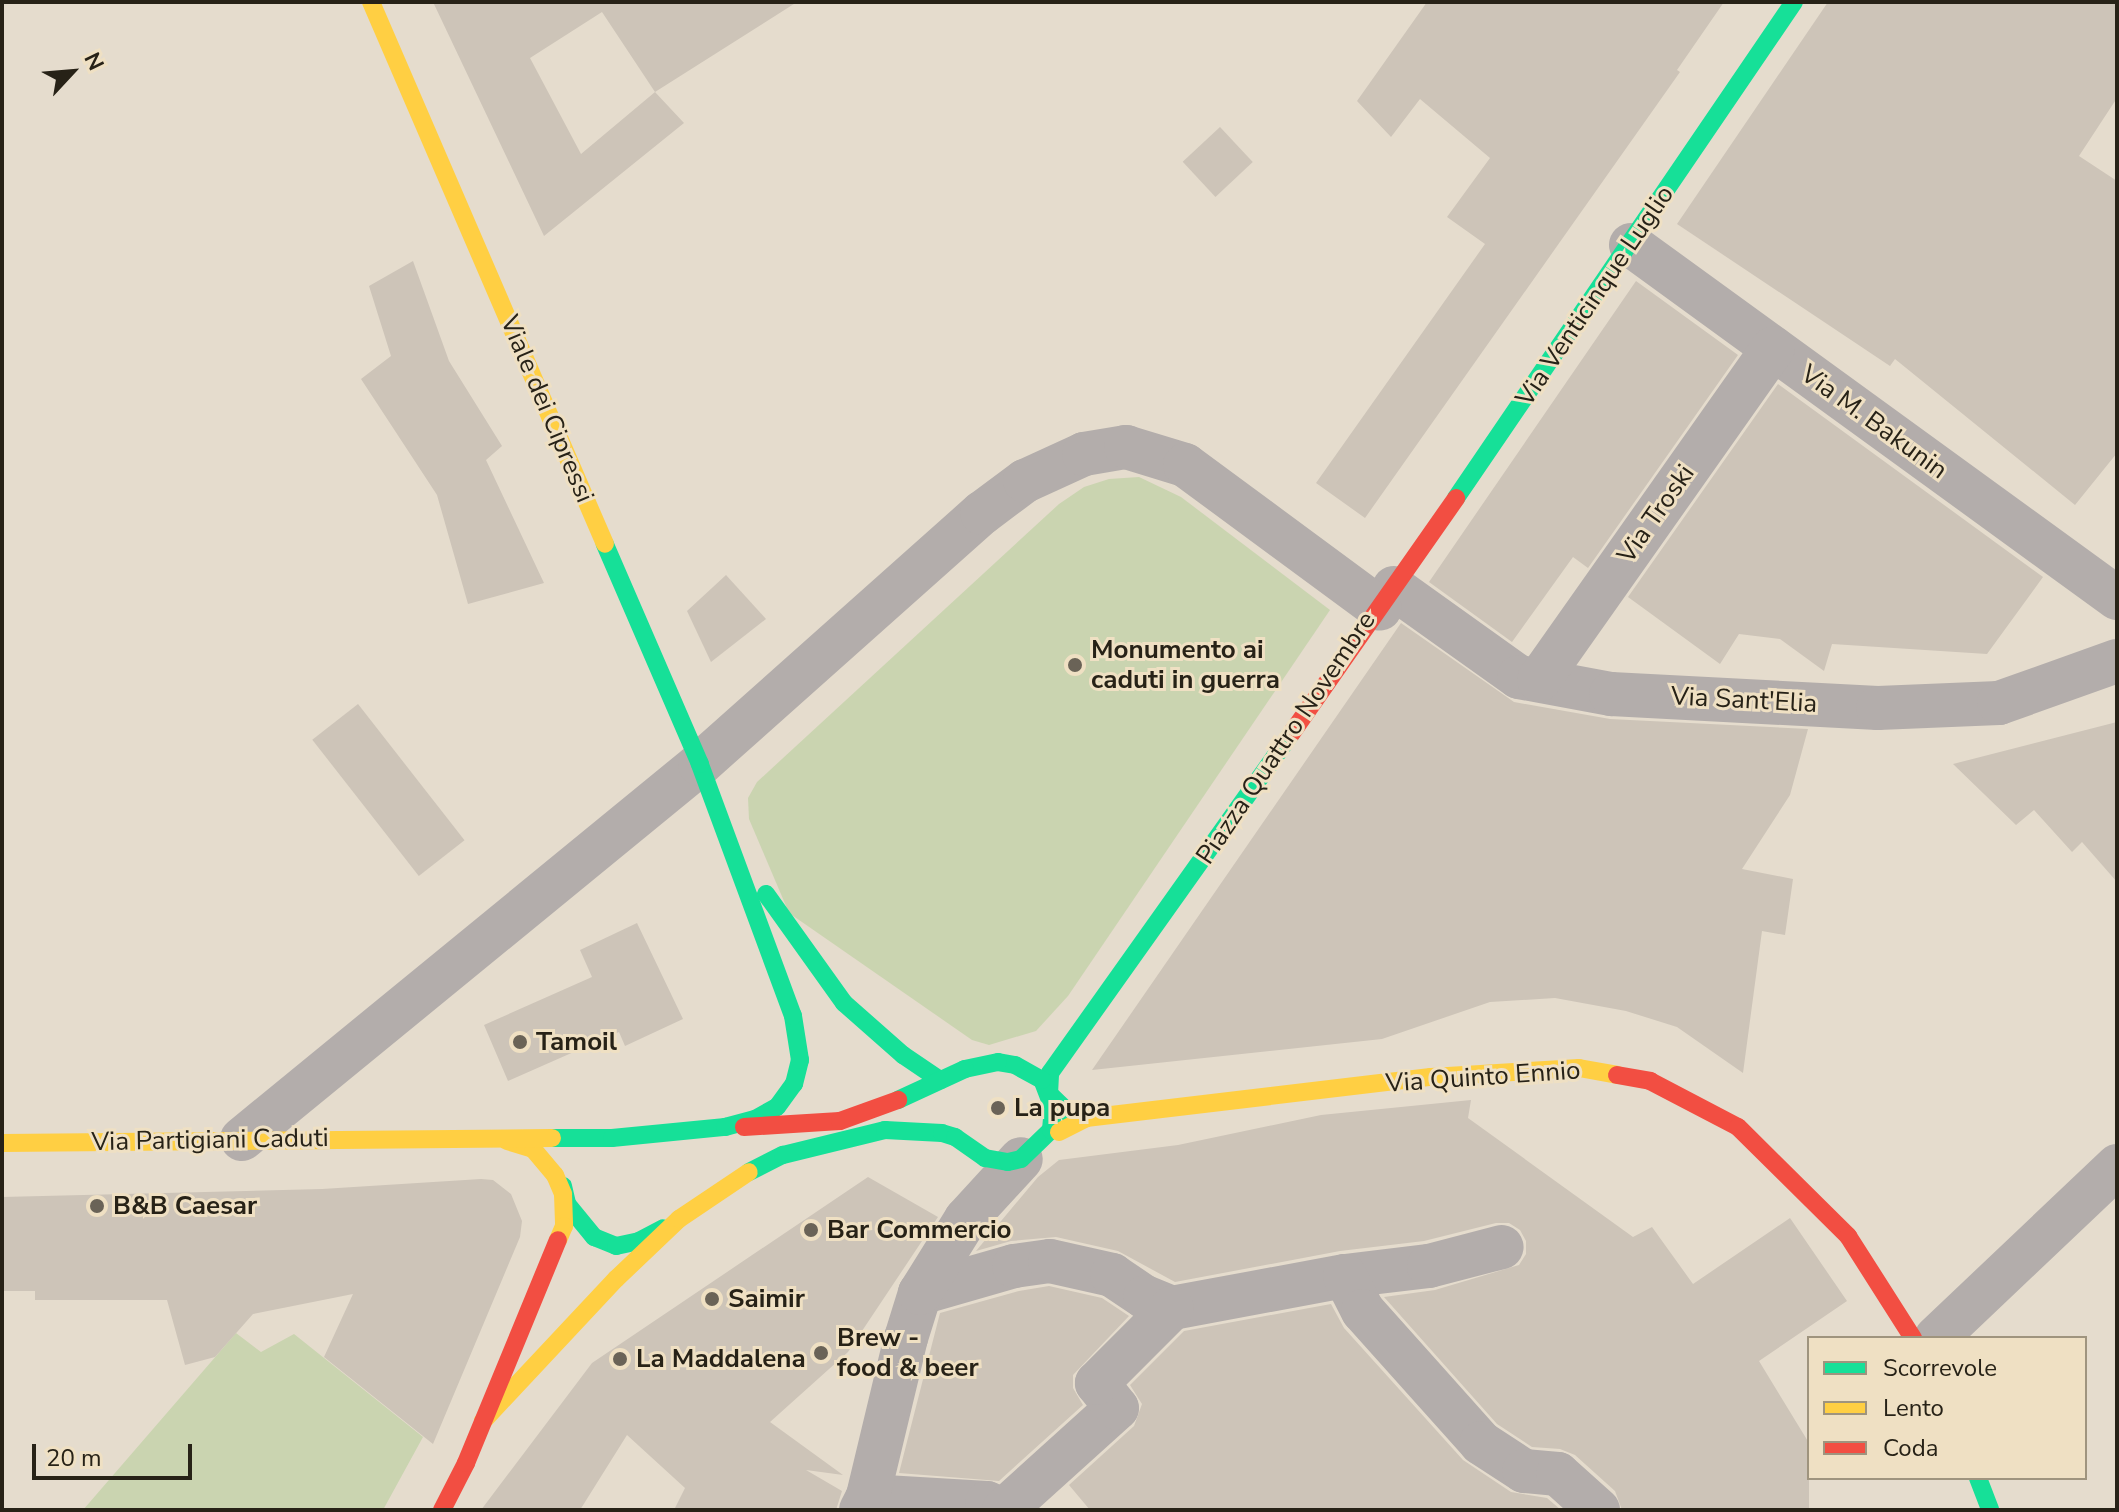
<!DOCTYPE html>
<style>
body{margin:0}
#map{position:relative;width:2119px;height:1512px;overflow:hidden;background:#e5dccd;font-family:"Nunito Sans",sans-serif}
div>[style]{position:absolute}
.green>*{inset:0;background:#cad4b0}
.building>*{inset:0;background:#cdc4b8;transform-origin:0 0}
.street>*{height:44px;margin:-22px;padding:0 22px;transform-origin:22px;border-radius:22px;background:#b3adab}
.fast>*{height:18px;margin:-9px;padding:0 9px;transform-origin:9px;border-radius:9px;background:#16e098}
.slow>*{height:18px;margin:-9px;padding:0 9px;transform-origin:9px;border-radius:9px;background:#ffcf43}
.jam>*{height:18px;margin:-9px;padding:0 9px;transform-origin:9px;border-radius:9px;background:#f24e42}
.dots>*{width:22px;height:22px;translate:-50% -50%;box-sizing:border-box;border:4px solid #efe0c3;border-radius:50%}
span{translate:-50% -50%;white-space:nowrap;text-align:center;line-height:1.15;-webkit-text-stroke:6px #efe0c3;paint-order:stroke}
.street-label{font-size:26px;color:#272217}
.poi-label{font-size:26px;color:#272217;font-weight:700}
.left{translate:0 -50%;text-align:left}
.frame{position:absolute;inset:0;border:4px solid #272217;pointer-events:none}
.legend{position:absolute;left:1807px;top:1336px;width:280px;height:144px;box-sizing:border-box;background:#efe0c3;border:2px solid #9f947e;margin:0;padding:10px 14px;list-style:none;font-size:24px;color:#272217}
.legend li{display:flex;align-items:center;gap:16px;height:40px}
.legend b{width:40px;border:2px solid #9f947e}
.north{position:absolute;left:32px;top:32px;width:80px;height:80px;-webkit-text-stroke:6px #efe0c3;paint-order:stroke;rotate:64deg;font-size:22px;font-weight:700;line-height:32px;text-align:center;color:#272217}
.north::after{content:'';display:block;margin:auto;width:28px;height:36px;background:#272217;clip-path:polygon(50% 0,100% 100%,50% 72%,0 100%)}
.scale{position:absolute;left:32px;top:1444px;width:160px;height:36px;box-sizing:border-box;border:4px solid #272217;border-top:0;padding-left:10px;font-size:24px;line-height:28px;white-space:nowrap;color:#272217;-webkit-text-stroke:6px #efe0c3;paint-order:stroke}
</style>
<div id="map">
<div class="green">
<div style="clip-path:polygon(1139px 477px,1181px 497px,1330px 610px,1068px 996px,1036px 1031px,989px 1045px,972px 1040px,789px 913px,749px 819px,748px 798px,757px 782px,1059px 504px,1084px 487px,1109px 479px)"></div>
<div style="clip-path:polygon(236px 1333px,261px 1352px,294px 1334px,423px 1437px,383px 1510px,83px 1510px)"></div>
</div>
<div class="building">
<div style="clip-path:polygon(evenodd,433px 2px,797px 2px,655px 92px,684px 123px,544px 236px,433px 2px,602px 12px,655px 92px,581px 154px,530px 58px,602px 12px)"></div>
<div style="clip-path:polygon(1427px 2px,1724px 2px,1677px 70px,1680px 72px,1365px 518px,1316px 483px,1485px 244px,1447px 217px,1490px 158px,1420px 99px,1391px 137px,1357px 101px)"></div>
<div style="clip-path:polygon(1828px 2px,2117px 2px,2117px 98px,2079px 156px,2117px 181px,2117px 453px,2075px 505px,1895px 359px,1890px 366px,1677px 224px)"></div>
<div style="left:1220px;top:127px;width:48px;height:51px;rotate:47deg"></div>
<div style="clip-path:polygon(413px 261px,449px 361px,502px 446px,486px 460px,544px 583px,468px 604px,437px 495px,361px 379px,391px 356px,369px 286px)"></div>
<div style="clip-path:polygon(1636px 281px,1738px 355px,1588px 568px,1573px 557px,1512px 642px,1429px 582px)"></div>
<div style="clip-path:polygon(1778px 384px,2043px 577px,1987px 654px,1832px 644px,1824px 671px,1780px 639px,1739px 634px,1720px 664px,1628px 597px)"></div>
<div style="clip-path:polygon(726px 575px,766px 619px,711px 662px,687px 611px)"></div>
<div style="clip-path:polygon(1401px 623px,1514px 702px,1610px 719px,1808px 729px,1790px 795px,1742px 869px,1793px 879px,1785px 935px,1762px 931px,1743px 1073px,1677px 1027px,1626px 1011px,1555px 998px,1490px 1002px,1382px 1039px,1092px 1070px)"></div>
<div style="left:358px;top:704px;width:173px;height:58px;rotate:52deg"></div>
<div style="clip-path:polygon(2117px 722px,2117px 882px,2082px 842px,2072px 852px,2034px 810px,2016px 825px,1953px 764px)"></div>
<div style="clip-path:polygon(637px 923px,683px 1019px,625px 1046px,619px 1032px,508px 1081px,484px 1025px,592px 977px,580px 950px)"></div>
<div style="clip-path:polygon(1471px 1100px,1468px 1118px,1633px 1237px,1652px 1227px,1693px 1284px,1790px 1218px,1847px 1301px,1759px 1361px,1809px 1443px,1809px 1510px,1622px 1510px,1615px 1491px,1575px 1455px,1560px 1449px,1532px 1447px,1497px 1424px,1384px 1297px,1435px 1290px,1519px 1265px,1526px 1254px,1526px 1241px,1520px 1230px,1509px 1223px,1496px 1223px,1424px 1241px,1340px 1251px,1175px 1282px,1118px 1251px,1056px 1237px,1011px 1241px,976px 1251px,1038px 1177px,1059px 1160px,1178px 1145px,1321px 1115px)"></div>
<div style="clip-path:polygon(868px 1177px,938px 1217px,848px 1352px,770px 1422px,843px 1475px,806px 1470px,842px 1491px,836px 1510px,674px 1510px,685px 1488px,627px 1435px,580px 1510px,481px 1510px,592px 1363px)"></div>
<div style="clip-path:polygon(481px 1179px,493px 1180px,511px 1194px,522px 1221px,520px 1237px,433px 1444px,324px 1357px,353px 1294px,253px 1314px,215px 1357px,185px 1365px,167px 1300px,35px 1300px,35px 1291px,2px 1291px,2px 1197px,322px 1189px)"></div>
<div style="clip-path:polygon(1049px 1286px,1102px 1298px,1129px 1316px,1073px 1375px,1073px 1388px,1083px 1405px,999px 1481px,899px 1473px,940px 1313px,1019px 1291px)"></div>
<div style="clip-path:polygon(1331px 1304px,1344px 1328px,1463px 1460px,1511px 1492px,1547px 1498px,1561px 1510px,1090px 1510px,1069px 1485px,1134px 1426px,1142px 1404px,1130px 1385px,1184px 1331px)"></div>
</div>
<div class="street">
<div style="left:1631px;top:245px;width:601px;rotate:35.99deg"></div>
<div style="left:1394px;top:588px;width:153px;rotate:35.5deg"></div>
<div style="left:1519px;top:677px;width:94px;rotate:10.5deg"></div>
<div style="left:1611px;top:694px;width:267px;rotate:3deg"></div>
<div style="left:1878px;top:708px;width:121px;rotate:-2.4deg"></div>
<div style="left:1999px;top:703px;width:125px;rotate:-19.6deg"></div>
<div style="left:1539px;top:680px;width:406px;rotate:-54.8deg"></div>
<div style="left:242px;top:1139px;width:592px;rotate:-39.31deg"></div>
<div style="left:700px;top:764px;width:378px;rotate:-41.7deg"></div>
<div style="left:982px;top:513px;width:54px;rotate:-36.7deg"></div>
<div style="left:1025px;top:481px;width:65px;rotate:-24.6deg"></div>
<div style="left:1084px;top:454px;width:43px;rotate:-9.5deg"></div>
<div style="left:1126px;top:447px;width:62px;rotate:17deg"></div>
<div style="left:1185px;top:465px;width:242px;rotate:36.4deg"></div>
<div style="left:1345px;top:1276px;width:85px;rotate:-6.8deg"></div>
<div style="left:1429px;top:1266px;width:75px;rotate:-14.6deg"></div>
<div style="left:920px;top:1293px;width:98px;rotate:-16deg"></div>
<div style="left:1014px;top:1266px;width:36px;rotate:-8deg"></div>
<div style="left:1050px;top:1261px;width:64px;rotate:12.7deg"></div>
<div style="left:1112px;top:1275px;width:40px;rotate:34deg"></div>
<div style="left:1145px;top:1297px;width:29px;rotate:22deg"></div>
<div style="left:1172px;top:1308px;width:176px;rotate:-10.5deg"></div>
<div style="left:1345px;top:1276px;width:39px;rotate:63deg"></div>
<div style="left:1363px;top:1311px;width:177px;rotate:48.2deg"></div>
<div style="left:1481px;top:1443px;width:51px;rotate:33.1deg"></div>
<div style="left:1524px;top:1471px;width:34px;rotate:5deg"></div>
<div style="left:1558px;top:1474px;width:54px;rotate:42deg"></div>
<div style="left:1936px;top:1338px;width:250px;rotate:-43.5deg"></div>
<div style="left:868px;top:1496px;width:119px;rotate:3.4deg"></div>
<div style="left:987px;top:1503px;width:17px;rotate:25deg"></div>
<div style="left:861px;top:1510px;width:16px;rotate:-63deg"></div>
<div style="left:868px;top:1496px;width:163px;rotate:-76.5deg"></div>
<div style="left:906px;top:1338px;width:47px;rotate:-72.7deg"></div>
<div style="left:920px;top:1293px;width:87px;rotate:-58.1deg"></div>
<div style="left:966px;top:1219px;width:81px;rotate:-47.5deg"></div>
<div style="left:1004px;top:1510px;width:152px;rotate:-42.1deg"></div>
<div style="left:1117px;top:1408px;width:32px;rotate:-129deg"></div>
<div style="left:1097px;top:1383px;width:106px;rotate:-45deg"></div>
</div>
<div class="fast">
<div style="left:1456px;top:498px;width:600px;rotate:-55.73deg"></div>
<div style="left:766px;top:894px;width:134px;rotate:54.4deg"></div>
<div style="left:844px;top:1003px;width:79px;rotate:41.4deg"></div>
<div style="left:903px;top:1055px;width:45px;rotate:34deg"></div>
<div style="left:1086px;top:1118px;width:18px;rotate:-164deg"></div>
<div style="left:1069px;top:1113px;width:28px;rotate:-136deg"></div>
<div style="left:1049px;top:1094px;width:21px;rotate:-87deg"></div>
<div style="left:1050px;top:1073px;width:416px;rotate:-54.6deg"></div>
<div style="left:552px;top:1138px;width:60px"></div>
<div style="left:612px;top:1138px;width:114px;rotate:-5.6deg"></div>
<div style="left:725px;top:1127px;width:31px;rotate:-15deg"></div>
<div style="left:755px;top:1119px;width:25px;rotate:-29deg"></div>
<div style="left:777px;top:1107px;width:29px;rotate:-54deg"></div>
<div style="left:794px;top:1084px;width:25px;rotate:-76deg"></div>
<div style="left:800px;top:1060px;width:45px;rotate:-99deg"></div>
<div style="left:793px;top:1016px;width:269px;rotate:-110.3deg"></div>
<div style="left:700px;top:764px;width:240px;rotate:-113.4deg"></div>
<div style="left:749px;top:1172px;width:38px;rotate:-27deg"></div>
<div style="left:783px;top:1155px;width:105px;rotate:-13.8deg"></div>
<div style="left:885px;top:1130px;width:57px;rotate:3deg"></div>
<div style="left:942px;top:1133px;width:14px;rotate:17deg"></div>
<div style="left:955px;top:1137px;width:37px;rotate:35deg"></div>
<div style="left:985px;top:1158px;width:23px;rotate:10deg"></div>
<div style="left:1008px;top:1162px;width:13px;rotate:-13deg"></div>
<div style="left:1021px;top:1159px;width:42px;rotate:-44deg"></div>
<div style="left:1051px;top:1130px;width:22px;rotate:-85deg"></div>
<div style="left:1053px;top:1108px;width:30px;rotate:-111deg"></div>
<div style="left:1042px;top:1080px;width:31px;rotate:-151deg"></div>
<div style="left:1015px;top:1065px;width:17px;rotate:-170deg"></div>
<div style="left:998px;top:1062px;width:34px;rotate:168deg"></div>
<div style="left:965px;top:1069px;width:74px;rotate:155.2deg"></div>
<div style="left:563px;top:1186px;width:18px;rotate:77deg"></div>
<div style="left:567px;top:1204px;width:43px;rotate:50.7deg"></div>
<div style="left:594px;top:1237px;width:24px;rotate:22deg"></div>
<div style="left:616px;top:1246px;width:24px;rotate:-12deg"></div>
<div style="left:639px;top:1241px;width:27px;rotate:-28deg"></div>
<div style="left:1978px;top:1478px;width:34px;rotate:69deg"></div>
</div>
<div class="slow">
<div style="left:371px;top:2px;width:590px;rotate:66.65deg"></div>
<div style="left:1059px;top:1132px;width:30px;rotate:-27deg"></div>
<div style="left:1086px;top:1118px;width:347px;rotate:-6.8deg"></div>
<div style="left:1431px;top:1077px;width:148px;rotate:-3.5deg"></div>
<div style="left:1579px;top:1068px;width:39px;rotate:10deg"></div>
<div style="left:507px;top:1141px;width:27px;rotate:17deg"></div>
<div style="left:533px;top:1149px;width:34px;rotate:50deg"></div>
<div style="left:555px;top:1175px;width:21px;rotate:67deg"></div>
<div style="left:563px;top:1194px;width:32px;rotate:88deg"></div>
<div style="left:564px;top:1226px;width:15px;rotate:113deg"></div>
<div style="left:2px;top:1143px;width:550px;rotate:-0.52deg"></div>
<div style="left:483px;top:1421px;width:195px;rotate:-46.9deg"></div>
<div style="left:616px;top:1279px;width:87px;rotate:-43.6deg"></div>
<div style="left:679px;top:1219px;width:84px;rotate:-33.9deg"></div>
</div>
<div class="jam">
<div style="left:1291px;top:734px;width:288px;rotate:-55deg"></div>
<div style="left:1617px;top:1075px;width:34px;rotate:10deg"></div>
<div style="left:1650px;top:1081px;width:99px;rotate:27.6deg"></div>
<div style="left:1738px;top:1127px;width:155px;rotate:44.7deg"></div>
<div style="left:1848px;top:1236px;width:121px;rotate:57.5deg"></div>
<div style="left:744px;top:1127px;width:96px;rotate:-3.6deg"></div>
<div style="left:840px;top:1121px;width:62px;rotate:-19.9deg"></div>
<div style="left:442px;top:1510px;width:53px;rotate:-62.9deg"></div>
<div style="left:466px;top:1463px;width:241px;rotate:-67.6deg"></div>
</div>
<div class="dots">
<div style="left:1075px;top:665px;background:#6a6357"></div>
<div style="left:520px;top:1042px;background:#6a6357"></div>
<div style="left:998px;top:1108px;background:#6a6357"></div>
<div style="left:97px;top:1206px;background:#6a6357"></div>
<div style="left:811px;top:1230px;background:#6a6357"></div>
<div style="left:712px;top:1299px;background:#6a6357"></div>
<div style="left:821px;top:1353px;background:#6a6357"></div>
<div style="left:620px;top:1359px;background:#6a6357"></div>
</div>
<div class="street-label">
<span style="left:1595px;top:296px;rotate:-56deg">Via Venticinque Luglio</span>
<span style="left:547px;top:409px;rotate:67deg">Viale dei Cipressi</span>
<span style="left:1874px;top:422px;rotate:36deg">Via M. Bakunin</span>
<span style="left:1656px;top:514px;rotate:-55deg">Via Troski</span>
<span style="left:1744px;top:700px;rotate:3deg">Via Sant'Elia</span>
<span style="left:1286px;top:738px;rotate:-56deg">Piazza Quattro Novembre</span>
<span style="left:1483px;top:1077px;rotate:-4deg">Via Quinto Ennio</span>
<span style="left:210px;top:1140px;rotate:-1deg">Via Partigiani Caduti</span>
</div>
<div class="poi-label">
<span class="left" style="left:1091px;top:665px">Monumento ai<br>caduti in guerra</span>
<span class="left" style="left:536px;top:1042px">Tamoil</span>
<span class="left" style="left:1014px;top:1108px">La pupa</span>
<span class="left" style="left:113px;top:1206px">B&amp;B Caesar</span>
<span class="left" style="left:827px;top:1230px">Bar Commercio</span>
<span class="left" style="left:728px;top:1299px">Saimir</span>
<span class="left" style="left:837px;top:1353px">Brew -<br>food &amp; beer</span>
<span class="left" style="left:636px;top:1359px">La Maddalena</span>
</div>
<div class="frame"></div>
<ul class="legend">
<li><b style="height:10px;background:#16e098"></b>Scorrevole</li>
<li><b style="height:10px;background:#ffcf43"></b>Lento</li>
<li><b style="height:10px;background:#f24e42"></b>Coda</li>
</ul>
<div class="north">N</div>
<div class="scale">20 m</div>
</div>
